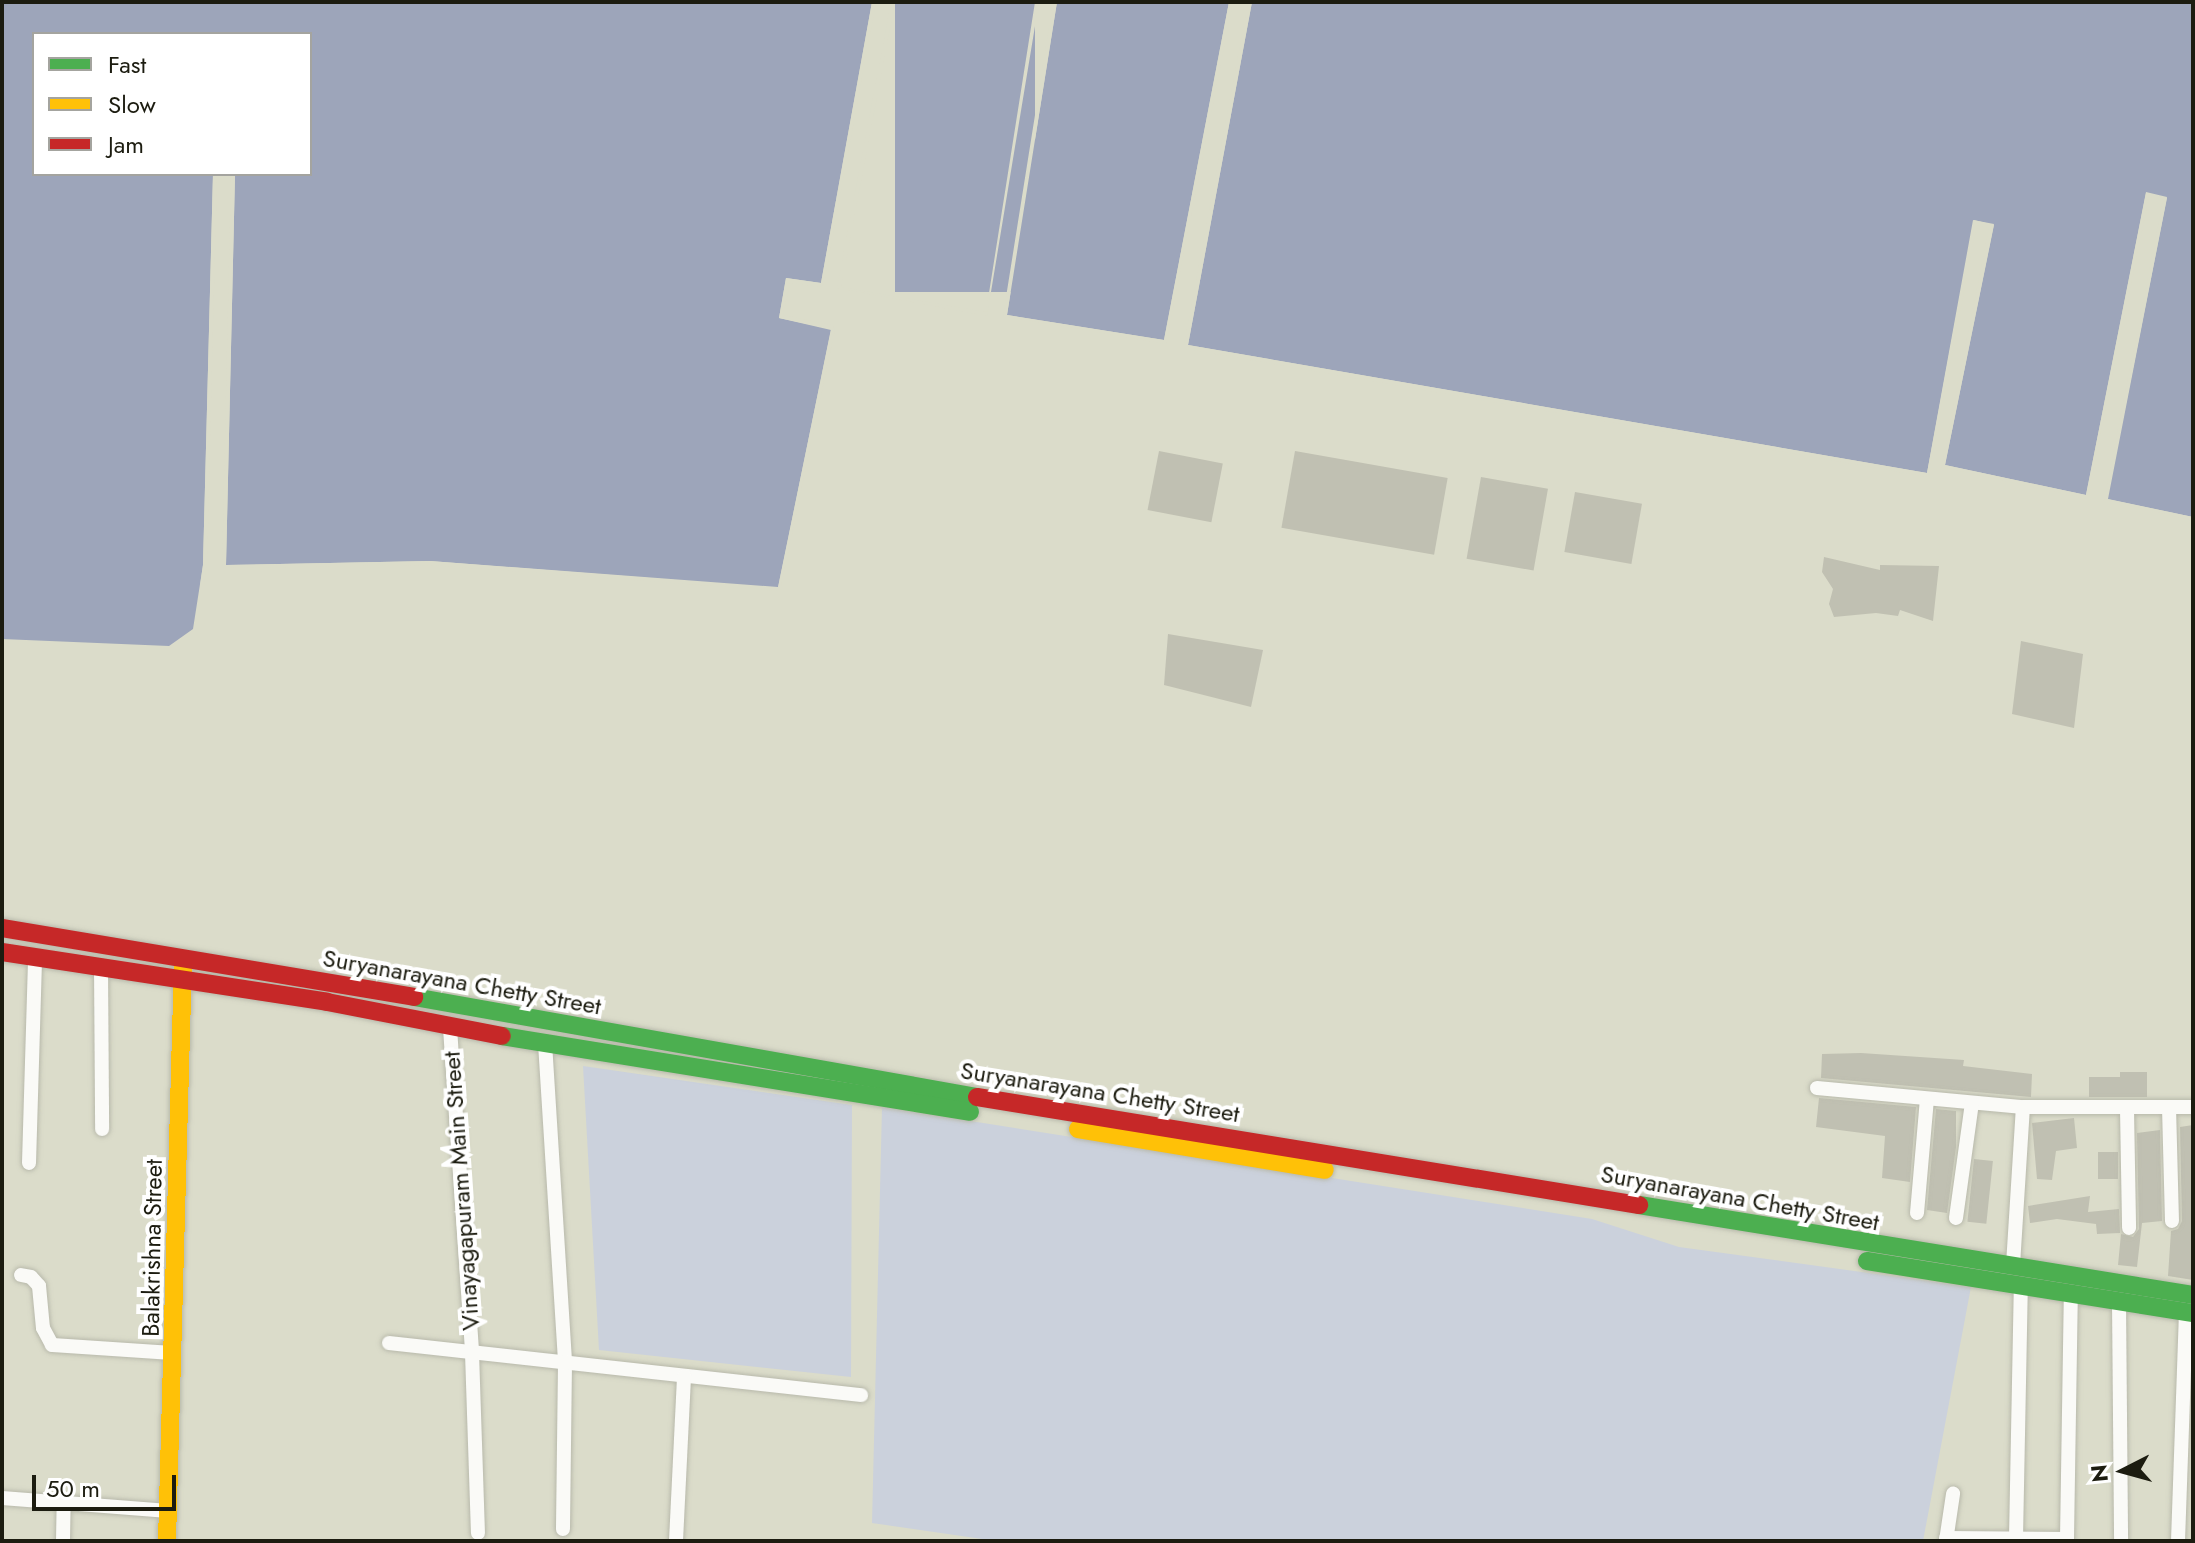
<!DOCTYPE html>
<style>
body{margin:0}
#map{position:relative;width:2195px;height:1543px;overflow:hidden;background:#dbdcca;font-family:Jost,sans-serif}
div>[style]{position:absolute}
.green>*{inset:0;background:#cbd1dc}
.water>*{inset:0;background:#9da5ba;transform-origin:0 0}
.pier>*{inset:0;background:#dbdcca}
.building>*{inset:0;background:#c0c0b2;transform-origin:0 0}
.roads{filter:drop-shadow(0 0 2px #b8b9ab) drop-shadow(0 0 2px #b8b9ab)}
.street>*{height:14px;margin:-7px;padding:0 7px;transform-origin:7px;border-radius:7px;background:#fafaf7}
.fast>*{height:18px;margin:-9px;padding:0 9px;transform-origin:9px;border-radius:9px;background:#4caf50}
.slow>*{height:18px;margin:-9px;padding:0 9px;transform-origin:9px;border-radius:9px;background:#ffc107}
.jam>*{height:18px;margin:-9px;padding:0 9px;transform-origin:9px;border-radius:9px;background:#c62828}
span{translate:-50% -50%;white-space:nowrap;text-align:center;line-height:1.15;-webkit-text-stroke:8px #fff;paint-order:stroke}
.street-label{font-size:24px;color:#1c1c10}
.frame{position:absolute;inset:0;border:4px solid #1c1c10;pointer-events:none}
.legend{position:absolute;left:32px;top:32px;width:280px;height:144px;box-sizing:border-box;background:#fff;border:2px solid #a4a49f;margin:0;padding:10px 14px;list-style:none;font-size:24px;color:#1c1c10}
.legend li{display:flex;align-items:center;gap:16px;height:40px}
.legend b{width:40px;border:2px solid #a4a49f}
.north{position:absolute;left:2083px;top:1431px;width:80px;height:80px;-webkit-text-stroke:6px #fff;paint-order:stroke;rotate:264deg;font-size:22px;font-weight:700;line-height:32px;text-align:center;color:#1c1c10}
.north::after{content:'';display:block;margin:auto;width:28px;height:36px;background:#1c1c10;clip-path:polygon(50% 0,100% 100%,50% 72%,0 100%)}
.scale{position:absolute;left:32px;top:1475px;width:144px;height:36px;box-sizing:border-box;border:4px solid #1c1c10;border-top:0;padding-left:10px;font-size:24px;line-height:28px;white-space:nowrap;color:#1c1c10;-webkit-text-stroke:6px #fff;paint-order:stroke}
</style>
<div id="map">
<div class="green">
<div style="clip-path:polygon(583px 1066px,852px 1105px,851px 1377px,599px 1350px)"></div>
<div style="clip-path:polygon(882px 1107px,1592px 1219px,1679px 1247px,1971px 1287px,1923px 1541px,996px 1541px,872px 1523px)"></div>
</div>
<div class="water">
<div style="clip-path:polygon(2px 2px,872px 2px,821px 283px,786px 278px,779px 318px,831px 329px,778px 588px,430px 561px,226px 565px,235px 174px,310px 174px,310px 34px,34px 34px,34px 174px,213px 174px,203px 565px,193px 629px,169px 646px,2px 639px)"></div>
<div style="left:895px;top:2px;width:140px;height:290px"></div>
<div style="clip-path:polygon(1057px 2px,1229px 2px,1164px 340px,1007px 315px)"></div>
<div style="clip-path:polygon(1252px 2px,2193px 2px,2193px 517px,2107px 499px,2167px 198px,2146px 193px,2086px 495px,1945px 465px,1994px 225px,1974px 220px,1927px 473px,1188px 345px)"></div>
</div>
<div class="pier">
<div style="clip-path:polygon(872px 2px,876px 2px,824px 284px,820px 287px,790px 283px,783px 315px,832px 325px,835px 329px,780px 591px,430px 565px,222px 568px,231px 174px,235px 174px,226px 565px,430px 561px,778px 587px,831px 330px,779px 318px,786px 278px,821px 283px)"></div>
<div style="clip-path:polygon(891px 2px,895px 2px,841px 287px,986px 312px,1035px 2px,1039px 2px,987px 316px,837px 288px)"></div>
<div style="clip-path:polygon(1053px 2px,1057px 2px,1007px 315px,1164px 340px,1229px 2px,1233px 2px,1166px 344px,1003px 316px)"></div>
<div style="clip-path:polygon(1248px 2px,1252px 2px,1188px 345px,1927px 473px,1973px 220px,1994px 224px,1945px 465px,2086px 495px,2146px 192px,2167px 197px,2108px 499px,2193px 517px,2193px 521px,2104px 499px,2163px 200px,2149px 197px,2087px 499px,1941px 467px,1989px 228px,1977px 225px,1928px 477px,1186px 349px,1184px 345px)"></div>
<div style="clip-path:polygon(213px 174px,217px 174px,207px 565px,204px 586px,200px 586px,203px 565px)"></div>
</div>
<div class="building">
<div style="left:1159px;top:451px;width:65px;height:60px;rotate:11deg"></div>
<div style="left:1295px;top:451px;width:155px;height:78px;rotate:10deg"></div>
<div style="left:1481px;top:477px;width:68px;height:83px;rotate:10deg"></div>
<div style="left:1575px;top:492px;width:68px;height:61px;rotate:10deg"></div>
<div style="clip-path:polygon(1824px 557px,1880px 570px,1880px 565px,1939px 566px,1933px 621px,1900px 610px,1898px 616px,1876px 613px,1834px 617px,1829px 604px,1833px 589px,1822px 572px)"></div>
<div style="clip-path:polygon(1168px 634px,1263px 650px,1251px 707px,1164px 685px)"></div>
<div style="clip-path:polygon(2021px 641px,2083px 654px,2074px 728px,2012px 714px)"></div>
<div style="clip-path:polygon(1861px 1053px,1964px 1060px,1963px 1066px,2032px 1074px,2031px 1097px,1821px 1078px,1822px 1054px)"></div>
<div style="clip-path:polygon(2120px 1072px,2147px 1072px,2147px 1097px,2089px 1097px,2089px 1077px,2120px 1077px)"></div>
<div style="clip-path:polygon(1819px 1098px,1916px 1107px,1910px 1182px,1882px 1178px,1885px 1136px,1816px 1127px)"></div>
<div style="clip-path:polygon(1936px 1109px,1956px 1111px,1956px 1147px,1947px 1213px,1927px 1210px)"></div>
<div style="clip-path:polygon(2074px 1118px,2077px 1148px,2056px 1151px,2052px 1180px,2037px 1179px,2032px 1123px)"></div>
<div style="clip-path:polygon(2193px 1125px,2193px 1280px,2168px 1276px,2171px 1231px,2178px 1229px,2182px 1221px,2180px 1127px)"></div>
<div style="clip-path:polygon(2160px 1130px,2162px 1221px,2142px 1223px,2137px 1267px,2118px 1265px,2121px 1234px,2133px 1237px,2139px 1229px,2137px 1133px)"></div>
<div style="left:2098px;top:1152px;width:20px;height:27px"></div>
<div style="left:1974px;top:1159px;width:19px;height:63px;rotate:6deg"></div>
<div style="clip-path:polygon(2090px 1196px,2088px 1212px,2119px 1209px,2120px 1233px,2097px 1234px,2096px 1224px,2057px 1219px,2030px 1223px,2028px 1206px)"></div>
</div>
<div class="roads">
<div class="street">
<div style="left:101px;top:966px;width:163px;rotate:89.6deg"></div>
<div style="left:450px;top:1028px;width:326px;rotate:86.1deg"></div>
<div style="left:472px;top:1353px;width:180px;rotate:88.1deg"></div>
<div style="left:545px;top:1043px;width:321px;rotate:86.4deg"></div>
<div style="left:565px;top:1363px;width:166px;rotate:90.7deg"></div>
<div style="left:1817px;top:1088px;width:207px;rotate:5.3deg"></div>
<div style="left:2023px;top:1107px;width:170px"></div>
<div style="left:2169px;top:1107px;width:114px;rotate:88.5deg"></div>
<div style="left:2127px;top:1109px;width:119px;rotate:89deg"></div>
<div style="left:29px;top:1163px;width:206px;rotate:-88.3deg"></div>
<div style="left:1917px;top:1213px;width:114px;rotate:-85deg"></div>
<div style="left:1956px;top:1218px;width:116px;rotate:-82.1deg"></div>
<div style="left:2013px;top:1265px;width:158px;rotate:-86.4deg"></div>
<div style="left:21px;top:1275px;width:10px;rotate:11deg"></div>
<div style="left:31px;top:1277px;width:12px;rotate:48deg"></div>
<div style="left:39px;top:1286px;width:42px;rotate:84.6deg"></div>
<div style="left:43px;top:1328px;width:19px;rotate:62deg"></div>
<div style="left:52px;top:1345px;width:121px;rotate:3.8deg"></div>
<div style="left:2119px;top:1301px;width:240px;rotate:89.5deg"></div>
<div style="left:389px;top:1343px;width:475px;rotate:6.3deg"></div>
<div style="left:2px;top:1498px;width:167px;rotate:4.5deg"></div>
<div style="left:1946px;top:1538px;width:121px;rotate:0.5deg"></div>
<div style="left:2067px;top:1539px;width:245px;rotate:-89.1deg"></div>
<div style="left:2016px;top:1538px;width:253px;rotate:-88.9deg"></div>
<div style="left:63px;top:1541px;width:39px;rotate:-89deg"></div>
<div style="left:676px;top:1541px;width:165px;rotate:-87.2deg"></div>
<div style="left:1946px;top:1541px;width:48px;rotate:-81.5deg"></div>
<div style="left:2178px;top:1541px;width:229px;rotate:-88deg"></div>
</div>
<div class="fast">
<div style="left:414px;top:997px;width:572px;rotate:10.07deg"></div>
<div style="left:502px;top:1036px;width:474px;rotate:9.2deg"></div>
<div style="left:1639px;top:1205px;width:561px;rotate:9.23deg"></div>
<div style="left:1867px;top:1261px;width:330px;rotate:9.1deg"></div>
</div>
<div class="slow">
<div style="left:1078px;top:1129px;width:250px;rotate:9.4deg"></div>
<div style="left:167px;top:1541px;width:579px;rotate:-88.42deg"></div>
</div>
<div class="jam">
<div style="left:2px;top:928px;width:418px;rotate:9.5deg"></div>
<div style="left:2px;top:952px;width:329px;rotate:8.7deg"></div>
<div style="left:327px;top:1002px;width:178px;rotate:11deg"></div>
<div style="left:977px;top:1097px;width:671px;rotate:9.27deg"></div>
</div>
</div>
<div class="street-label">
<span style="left:462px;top:982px;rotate:10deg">Suryanarayana Chetty Street</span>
<span style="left:1100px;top:1092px;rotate:9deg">Suryanarayana Chetty Street</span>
<span style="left:461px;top:1191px;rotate:-94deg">Vinayagapuram Main Street</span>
<span style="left:1740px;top:1198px;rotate:10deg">Suryanarayana Chetty Street</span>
<span style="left:152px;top:1248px;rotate:-89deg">Balakrishna Street</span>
</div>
<div class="frame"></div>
<ul class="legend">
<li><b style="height:10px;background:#4caf50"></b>Fast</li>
<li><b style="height:10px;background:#ffc107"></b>Slow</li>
<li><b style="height:10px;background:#c62828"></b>Jam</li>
</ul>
<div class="north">N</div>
<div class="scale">50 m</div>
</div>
